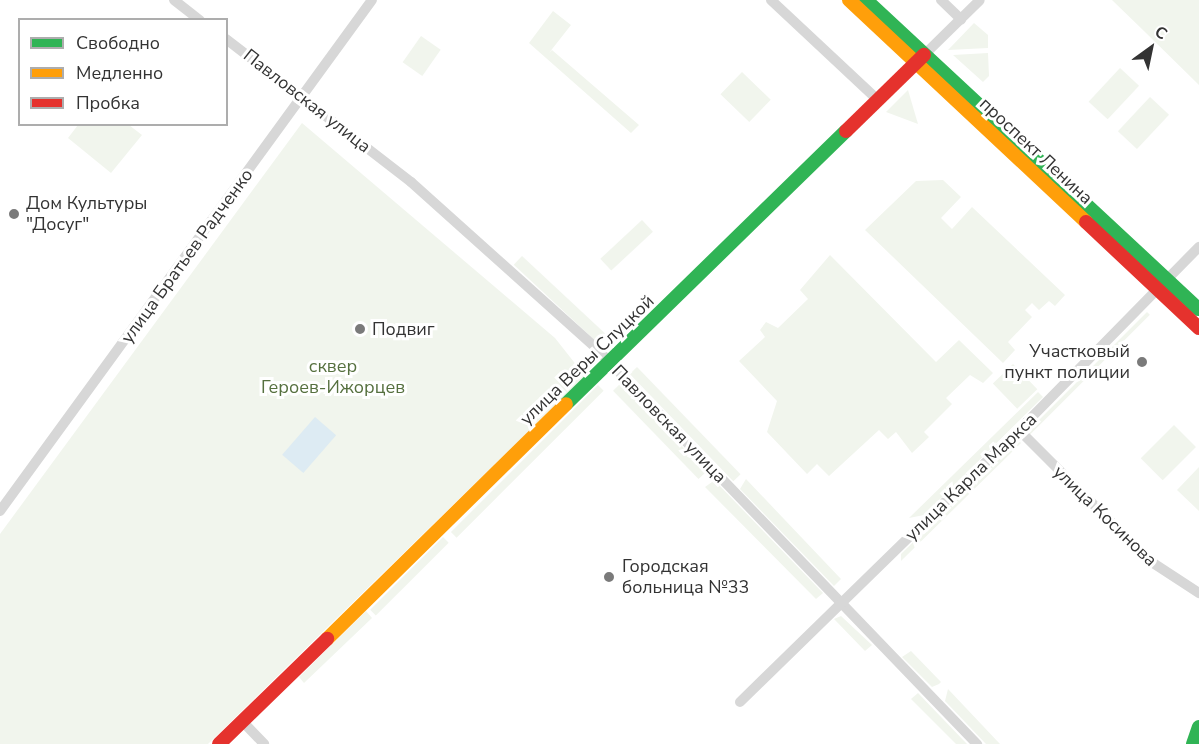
<!DOCTYPE html>
<meta charset="utf-8">
<style>
body{margin:0}
#map{position:relative;width:1199px;height:744px;overflow:hidden;background:#fff;font-family:"Nunito Sans",sans-serif}
div>[style]{position:absolute}
.green>*{inset:0;background:#f1f5ed;transform-origin:0 0}
.water>*{inset:0;background:#ddebf3;transform-origin:0 0}
.street>*{height:10px;margin:-5px;padding:0 5px;transform-origin:5px;border-radius:5px;background:#d7d7d7}
.fast>*{height:14px;margin:-7px;padding:0 7px;transform-origin:7px;border-radius:7px;background:#30b455}
.slow>*{height:14px;margin:-7px;padding:0 7px;transform-origin:7px;border-radius:7px;background:#ff9f0a}
.jam>*{height:14px;margin:-7px;padding:0 7px;transform-origin:7px;border-radius:7px;background:#e5322d}
.dots>*{width:16px;height:16px;translate:-50% -50%;box-sizing:border-box;border:3px solid #fff;border-radius:50%}
span{translate:-50% -50%;white-space:nowrap;text-align:center;line-height:1.15;-webkit-text-stroke:6px #fff;paint-order:stroke}
.street-label{font-size:18px;color:#333}
.poi-label{font-size:18px;color:#333}
.left{translate:0 -50%;text-align:left}
.right{translate:-100% -50%;text-align:right}
.park-label{font-size:18px;color:#56703f}
.legend{position:absolute;left:18px;top:18px;width:210px;height:108px;box-sizing:border-box;background:#fff;border:2px solid #adadad;margin:0;padding:8px 10px;list-style:none;font-size:18px;color:#333}
.legend li{display:flex;align-items:center;gap:12px;height:30px}
.legend b{width:30px;border:2px solid #adadad}
.north{position:absolute;left:1121px;top:18px;width:60px;height:60px;-webkit-text-stroke:4px #fff;paint-order:stroke;rotate:33deg;font-size:16px;font-weight:700;line-height:24px;text-align:center;color:#333}
.north::after{content:'';display:block;margin:auto;width:21px;height:27px;background:#333;clip-path:polygon(50% 0,100% 100%,50% 72%,0 100%)}
</style>
<div id="map">
<div class="green">
<div style="clip-path:polygon(1112px 0,1199px 0,1199px 85px,1145px 32px)"></div>
<div style="clip-path:polygon(553px 11px,571px 25px,549px 53px,552px 50px,639px 125px,631px 133px,529px 43px)"></div>
<div style="clip-path:polygon(974px 23px,988px 35px,988px 48px,948px 50px)"></div>
<div style="left:421px;top:36px;width:24px;height:32px;rotate:35deg"></div>
<div style="clip-path:polygon(988px 53px,989px 76px,983px 82px,953px 55px)"></div>
<div style="left:1120px;top:68px;width:26px;height:46px;rotate:43deg"></div>
<div style="left:742px;top:72px;width:40px;height:31px;rotate:44deg"></div>
<div style="clip-path:polygon(908px 90px,918px 124px,886px 112px)"></div>
<div style="left:1150px;top:97px;width:26px;height:47px;rotate:43deg"></div>
<div style="clip-path:polygon(302px 123px,555px 338px,585px 376px,208px 744px,0 744px,0 534px)"></div>
<div style="clip-path:polygon(78px 125px,129px 125px,142px 135px,111px 173px,68px 138px)"></div>
<div style="clip-path:polygon(943px 180px,961px 197px,941px 218px,952px 229px,972px 207px,1065px 295px,1055px 306px,1049px 301px,1039px 310px,1032px 303px,1025px 310px,1032px 317px,1008px 342px,1015px 350px,1003px 363px,865px 230px,916px 181px)"></div>
<div style="left:642px;top:220px;width:16px;height:57px;rotate:47deg"></div>
<div style="clip-path:polygon(830px 255px,936px 362px,959px 340px,993px 373px,983px 383px,970px 375px,946px 398px,952px 404px,924px 432px,929px 437px,912px 453px,896px 432px,888px 439px,879px 430px,829px 476px,817px 464px,807px 474px,767px 432px,777px 401px,739px 361px,765px 337px,760px 330px,766px 322px,778px 328px,808px 299px,800px 290px)"></div>
<div style="left:522px;top:256px;width:114px;height:12px;rotate:43deg"></div>
<div style="left:1147px;top:312px;width:4px;height:169px;rotate:45deg"></div>
<div style="left:1013px;top:364px;width:35px;height:28px;rotate:46deg"></div>
<div style="left:637px;top:367px;width:149px;height:10px;rotate:46deg"></div>
<div style="left:621px;top:383px;width:123px;height:11px;rotate:46deg"></div>
<div style="left:598px;top:385px;width:8px;height:208px;rotate:45deg"></div>
<div style="clip-path:polygon(1038px 392px,1043px 397px,924px 515px,909px 518px)"></div>
<div style="left:1174px;top:425px;width:31px;height:47px;rotate:45deg"></div>
<div style="clip-path:polygon(1018px 440px,1021px 443px,901px 561px,901px 554px)"></div>
<div style="clip-path:polygon(1199px 467px,1199px 511px,1177px 490px)"></div>
<div style="clip-path:polygon(746px 479px,841px 579px,834px 586px,740px 489px)"></div>
<div style="clip-path:polygon(712px 482px,717px 483px,823px 593px,816px 599px,705px 487px)"></div>
<div style="left:443px;top:537px;width:8px;height:103px;rotate:45deg"></div>
<div style="clip-path:polygon(366px 611px,372px 618px,304px 683px,299px 677px)"></div>
<div style="clip-path:polygon(841px 616px,872px 645px,865px 651px,834px 619px)"></div>
<div style="clip-path:polygon(911px 651px,941px 682px,939px 684px,932px 687px,902px 657px)"></div>
<div style="clip-path:polygon(948px 689px,1000px 744px,986px 744px,945px 701px)"></div>
<div style="clip-path:polygon(918px 693px,967px 744px,956px 744px,911px 699px)"></div>
</div>
<div class="water">
<div style="left:315px;top:417px;width:28px;height:50px;rotate:41deg"></div>
</div>
<div class="street">
<div style="left:174px;top:0;width:33px;rotate:38deg"></div>
<div style="left:771px;top:0;width:146px;rotate:43.1deg"></div>
<div style="left:941px;top:0;width:28px;rotate:44deg"></div>
<div style="left:226px;top:39px;width:234px;rotate:37.7deg"></div>
<div style="left:411px;top:182px;width:249px;rotate:41.9deg"></div>
<div style="left:596px;top:348px;width:550px;rotate:46.11deg"></div>
<div style="left:924px;top:55px;width:78px;rotate:-44.5deg"></div>
<div style="left:1019px;top:430px;width:185px;rotate:45deg"></div>
<div style="left:1150px;top:561px;width:59px;rotate:33.1deg"></div>
<div style="left:0;top:511px;width:632px;rotate:-53.95deg"></div>
<div style="left:740px;top:702px;width:390px;rotate:-44.3deg"></div>
<div style="left:1019px;top:430px;width:257px;rotate:-45.5deg"></div>
<div style="left:242px;top:721px;width:32px;rotate:46deg"></div>
</div>
<div class="fast">
<div style="left:866px;top:0;width:454px;rotate:42.9deg"></div>
<div style="left:566px;top:404px;width:391px;rotate:-44.3deg"></div>
<div style="left:1193px;top:744px;width:18px;rotate:-71deg"></div>
</div>
<div class="slow">
<div style="left:849px;top:0;width:325px;rotate:43.1deg"></div>
<div style="left:327px;top:639px;width:335px;rotate:-44.5deg"></div>
</div>
<div class="jam">
<div style="left:846px;top:131px;width:109px;rotate:-44.3deg"></div>
<div style="left:1086px;top:222px;width:155px;rotate:43.2deg"></div>
<div style="left:219px;top:744px;width:151px;rotate:-44.2deg"></div>
</div>
<div class="dots">
<div style="left:14px;top:214px;background:#7a7a7a"></div>
<div style="left:360px;top:329px;background:#7a7a7a"></div>
<div style="left:1142px;top:362px;background:#7a7a7a"></div>
<div style="left:609px;top:577px;background:#7a7a7a"></div>
</div>
<div class="street-label">
<span style="left:307px;top:101px;rotate:38deg">Павловская улица</span>
<span style="left:1036px;top:151px;rotate:43deg">проспект Ленина</span>
<span style="left:187px;top:256px;rotate:-54deg">улица Братьев Радченко</span>
<span style="left:587px;top:360px;rotate:-44deg">улица Веры Слуцкой</span>
<span style="left:669px;top:424px;rotate:46deg">Павловская улица</span>
<span style="left:971px;top:477px;rotate:-44deg">улица Карла Маркса</span>
<span style="left:1105px;top:516px;rotate:44deg">улица Косинова</span>
</div>
<div class="poi-label">
<span class="left" style="left:26px;top:214px">Дом Культуры<br>"Досуг"</span>
<span class="left" style="left:372px;top:329px">Подвиг</span>
<span class="right" style="left:1130px;top:362px">Участковый<br>пункт полиции</span>
<span class="left" style="left:622px;top:577px">Городская<br>больница №33</span>
</div>
<div class="park-label">
<span style="left:333px;top:377px">сквер<br>Героев-Ижорцев</span>
</div>
<ul class="legend">
<li><b style="height:8px;background:#30b455"></b>Свободно</li>
<li><b style="height:8px;background:#ff9f0a"></b>Медленно</li>
<li><b style="height:8px;background:#e5322d"></b>Пробка</li>
</ul>
<div class="north">С</div>
</div>
